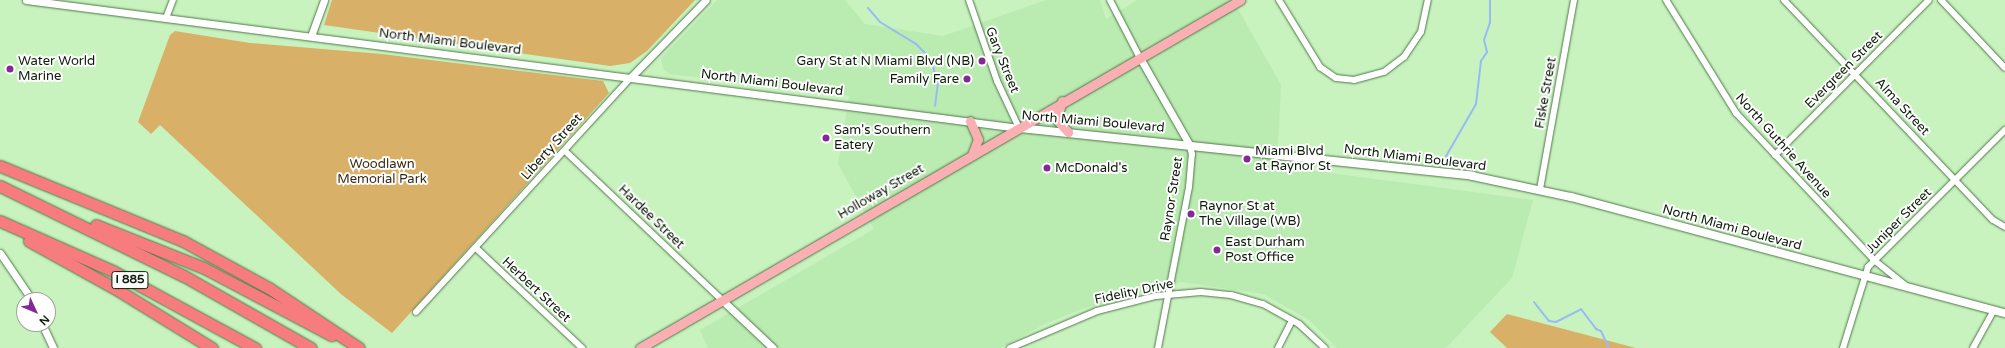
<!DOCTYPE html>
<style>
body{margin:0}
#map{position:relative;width:2005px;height:348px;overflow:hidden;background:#c8f3bf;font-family:"Varela Round",sans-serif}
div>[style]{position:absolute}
.built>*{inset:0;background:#baebb1}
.green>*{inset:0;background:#d8b068}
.stream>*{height:2px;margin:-1px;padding:0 1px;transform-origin:1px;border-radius:1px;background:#98bbf5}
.roads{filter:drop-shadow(0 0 1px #507749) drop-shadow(0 0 1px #507749)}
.minor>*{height:6px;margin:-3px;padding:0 3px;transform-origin:3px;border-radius:3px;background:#fff}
.tertiary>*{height:7px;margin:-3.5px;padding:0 3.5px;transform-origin:3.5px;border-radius:3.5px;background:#fff}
.secondary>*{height:8px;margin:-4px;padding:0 4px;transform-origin:4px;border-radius:4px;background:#fff}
.primary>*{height:9px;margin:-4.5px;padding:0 4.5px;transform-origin:4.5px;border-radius:4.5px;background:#fab0b2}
.motorway>*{height:11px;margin:-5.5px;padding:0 5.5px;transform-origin:5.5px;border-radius:5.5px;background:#f77c7e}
.dots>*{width:11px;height:11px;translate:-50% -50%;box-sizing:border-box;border:2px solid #fff;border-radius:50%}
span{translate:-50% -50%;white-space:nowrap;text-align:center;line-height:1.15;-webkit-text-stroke:4px #fff;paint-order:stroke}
.shield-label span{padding:1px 3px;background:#fff;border:1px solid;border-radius:3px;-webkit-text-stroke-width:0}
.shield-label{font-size:12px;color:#0d1d0a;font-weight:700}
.street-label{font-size:13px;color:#0d1d0a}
.poi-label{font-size:13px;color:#0d1d0a}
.right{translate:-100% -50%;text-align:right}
.left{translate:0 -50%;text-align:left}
.park-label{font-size:13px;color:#392d19}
.north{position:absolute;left:16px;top:292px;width:40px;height:40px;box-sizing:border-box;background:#fff;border:1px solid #9ea59d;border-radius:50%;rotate:134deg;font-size:11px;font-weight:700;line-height:16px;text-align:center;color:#0d1d0a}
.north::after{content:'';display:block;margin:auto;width:14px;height:18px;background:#832895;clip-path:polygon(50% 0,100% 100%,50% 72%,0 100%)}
</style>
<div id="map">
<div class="built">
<div style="clip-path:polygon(717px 0,845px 0,865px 24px,943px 36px,1046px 0,1100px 0,1106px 19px,1137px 0,1233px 0,1281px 85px,1277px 166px,1533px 200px,1512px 278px,1446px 348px,1337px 348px,1309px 320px,1263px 294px,1181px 282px,1082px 309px,1045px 324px,1001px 348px,708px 348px,700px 330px,874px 229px,838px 164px,849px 96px,670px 74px,663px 69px,661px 58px)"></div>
</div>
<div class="green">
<div style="clip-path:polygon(332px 0,695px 0,647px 51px,630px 63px,610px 66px,324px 25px)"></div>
<div style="clip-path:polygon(175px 31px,250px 43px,382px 54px,603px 81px,609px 93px,392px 333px,342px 295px,160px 125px,151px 134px,138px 122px,170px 35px)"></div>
<div style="clip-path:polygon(1507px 314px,1636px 348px,1507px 348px,1490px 332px)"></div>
</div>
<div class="stream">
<div style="left:868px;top:8px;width:18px;rotate:49deg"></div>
<div style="left:880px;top:22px;width:42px;rotate:31.4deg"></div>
<div style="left:916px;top:44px;width:20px;rotate:45deg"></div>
<div style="left:930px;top:58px;width:25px;rotate:72deg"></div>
<div style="left:938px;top:82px;width:24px;rotate:97deg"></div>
<div style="left:1445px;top:158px;width:62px;rotate:-60.1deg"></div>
<div style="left:1476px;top:104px;width:43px;rotate:-83.4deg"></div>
<div style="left:1481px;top:61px;width:11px;rotate:-56deg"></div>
<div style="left:1487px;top:52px;width:12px;rotate:-104deg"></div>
<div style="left:1484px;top:40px;width:18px;rotate:-71deg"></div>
<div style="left:1490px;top:23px;width:23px;rotate:-90deg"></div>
<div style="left:1534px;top:302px;width:24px;rotate:52deg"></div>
<div style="left:1549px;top:321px;width:7px;rotate:8deg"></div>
<div style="left:1556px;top:322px;width:28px;rotate:-27deg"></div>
<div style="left:1581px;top:309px;width:25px;rotate:53deg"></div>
<div style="left:1596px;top:329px;width:5px;rotate:22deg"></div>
<div style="left:1601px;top:331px;width:19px;rotate:65deg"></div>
</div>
<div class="roads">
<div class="minor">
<div style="left:969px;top:0;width:86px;rotate:70.9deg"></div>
<div style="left:997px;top:81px;width:52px;rotate:64.9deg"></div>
<div style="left:1110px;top:0;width:65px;rotate:62.7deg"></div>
<div style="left:1279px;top:0;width:79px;rotate:58.5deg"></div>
<div style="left:1320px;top:67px;width:19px;rotate:35deg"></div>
<div style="left:1336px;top:78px;width:18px;rotate:6deg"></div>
<div style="left:1354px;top:80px;width:31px;rotate:-15deg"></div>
<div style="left:1384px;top:72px;width:25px;rotate:-37deg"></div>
<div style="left:1404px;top:57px;width:30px;rotate:-56deg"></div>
<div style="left:1421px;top:32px;width:33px;rotate:-78deg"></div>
<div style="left:1666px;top:0;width:133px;rotate:58.2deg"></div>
<div style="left:1736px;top:113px;width:202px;rotate:46.8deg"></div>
<div style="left:1874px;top:260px;width:40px;rotate:39deg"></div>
<div style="left:1784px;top:0;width:303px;rotate:46.5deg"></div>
<div style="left:1993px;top:220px;width:14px;rotate:30deg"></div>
<div style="left:1941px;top:0;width:93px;rotate:46.7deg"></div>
<div style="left:166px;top:18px;width:19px;rotate:-69deg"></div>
<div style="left:565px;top:151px;width:216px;rotate:43.5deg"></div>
<div style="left:1775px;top:155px;width:218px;rotate:-45.2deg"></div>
<div style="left:1540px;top:189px;width:192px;rotate:-79.8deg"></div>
<div style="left:476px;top:248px;width:146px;rotate:43.3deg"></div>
<div style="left:416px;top:312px;width:319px;rotate:-47.5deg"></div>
<div style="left:1010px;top:348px;width:95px;rotate:-23deg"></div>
<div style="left:1097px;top:311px;width:61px;rotate:-14.3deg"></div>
<div style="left:1156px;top:296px;width:45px;rotate:-5.1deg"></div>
<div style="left:1201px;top:292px;width:30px;rotate:6deg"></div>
<div style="left:1231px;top:295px;width:33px;rotate:16deg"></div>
<div style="left:1263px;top:304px;width:41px;rotate:29.1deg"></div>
<div style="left:1299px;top:324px;width:35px;rotate:43deg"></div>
<div style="left:1158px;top:348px;width:164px;rotate:-79.1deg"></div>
<div style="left:1189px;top:187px;width:33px;rotate:-85deg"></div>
<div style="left:1192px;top:154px;width:10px;rotate:-107deg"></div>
<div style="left:1278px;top:348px;width:31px;rotate:-63deg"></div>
<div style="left:1843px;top:348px;width:85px;rotate:-72.8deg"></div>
<div style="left:1868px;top:267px;width:194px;rotate:-45deg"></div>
<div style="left:1973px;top:348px;width:43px;rotate:-61.1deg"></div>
</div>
<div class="tertiary">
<div style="left:26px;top:0;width:1001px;rotate:7.35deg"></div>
<div style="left:311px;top:36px;width:38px;rotate:-70deg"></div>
<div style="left:1140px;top:58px;width:99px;rotate:60.3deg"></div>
<div style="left:631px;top:77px;width:107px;rotate:-45.8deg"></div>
<div style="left:0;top:253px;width:57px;rotate:55.8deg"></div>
<div style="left:722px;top:300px;width:70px;rotate:43.3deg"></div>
<div style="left:42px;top:324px;width:26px;rotate:65deg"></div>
</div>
<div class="secondary">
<div style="left:1019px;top:128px;width:456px;rotate:6deg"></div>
<div style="left:1472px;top:176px;width:101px;rotate:12deg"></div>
<div style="left:1571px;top:197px;width:449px;rotate:15deg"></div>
</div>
<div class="primary">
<div style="left:1062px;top:101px;width:19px;rotate:108deg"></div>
<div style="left:1056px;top:119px;width:18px;rotate:47deg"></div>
<div style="left:970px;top:121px;width:20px;rotate:66deg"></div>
<div style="left:978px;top:139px;width:17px;rotate:111deg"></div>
<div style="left:640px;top:348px;width:694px;rotate:-30.11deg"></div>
</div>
<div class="motorway">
<div style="left:0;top:166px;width:198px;rotate:22.3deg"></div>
<div style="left:183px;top:241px;width:98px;rotate:28.7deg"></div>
<div style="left:269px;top:288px;width:108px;rotate:33.7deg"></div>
<div style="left:0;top:186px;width:205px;rotate:26.1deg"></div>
<div style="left:184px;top:276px;width:146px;rotate:29.6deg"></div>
<div style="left:0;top:221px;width:124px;rotate:23.9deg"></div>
<div style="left:113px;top:271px;width:162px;rotate:28.5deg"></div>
<div style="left:96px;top:225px;width:116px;rotate:21.7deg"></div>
<div style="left:204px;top:268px;width:144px;rotate:27.8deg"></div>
<div style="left:29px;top:241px;width:99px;rotate:28.9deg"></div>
<div style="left:116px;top:289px;width:113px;rotate:31.6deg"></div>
</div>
</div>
<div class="dots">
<div style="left:982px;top:61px;background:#832895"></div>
<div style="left:10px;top:69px;background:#832895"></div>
<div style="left:967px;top:79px;background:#832895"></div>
<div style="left:826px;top:138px;background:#832895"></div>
<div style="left:1247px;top:159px;background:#832895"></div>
<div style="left:1047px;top:168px;background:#832895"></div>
<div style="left:1191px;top:214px;background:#832895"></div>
<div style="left:1217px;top:250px;background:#832895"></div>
</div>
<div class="shield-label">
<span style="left:130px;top:280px">I 885</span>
</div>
<div class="street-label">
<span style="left:450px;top:42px;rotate:7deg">North Miami Boulevard</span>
<span style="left:1002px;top:60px;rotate:68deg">Gary Street</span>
<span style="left:1844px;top:70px;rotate:-45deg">Evergreen Street</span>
<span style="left:772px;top:83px;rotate:7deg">North Miami Boulevard</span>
<span style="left:1546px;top:93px;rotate:-80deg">Fiske Street</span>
<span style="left:1902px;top:107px;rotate:47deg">Alma Street</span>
<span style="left:1093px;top:122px;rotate:5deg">North Miami Boulevard</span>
<span style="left:1783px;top:146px;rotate:48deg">North Guthrie Avenue</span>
<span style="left:552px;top:147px;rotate:-48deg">Liberty Street</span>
<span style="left:1415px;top:158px;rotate:7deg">North Miami Boulevard</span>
<span style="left:881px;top:192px;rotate:-30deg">Holloway Street</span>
<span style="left:1172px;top:199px;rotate:-81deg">Raynor Street</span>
<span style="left:651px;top:217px;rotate:44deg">Hardee Street</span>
<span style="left:1899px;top:221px;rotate:-45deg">Juniper Street</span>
<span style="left:1732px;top:228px;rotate:15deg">North Miami Boulevard</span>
<span style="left:536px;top:290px;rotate:43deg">Herbert Street</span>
<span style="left:1134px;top:292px;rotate:-12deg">Fidelity Drive</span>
</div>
<div class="poi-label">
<span class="right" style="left:974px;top:61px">Gary St at N Miami Blvd (NB)</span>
<span class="left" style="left:18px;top:69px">Water World<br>Marine</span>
<span class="right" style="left:959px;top:79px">Family Fare</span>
<span class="left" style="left:834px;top:138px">Sam's Southern<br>Eatery</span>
<span class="left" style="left:1255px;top:159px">Miami Blvd<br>at Raynor St</span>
<span class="left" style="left:1055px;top:168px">McDonald's</span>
<span class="left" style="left:1199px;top:214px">Raynor St at<br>The Village (WB)</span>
<span class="left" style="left:1225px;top:250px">East Durham<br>Post Office</span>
</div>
<div class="park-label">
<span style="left:382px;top:172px">Woodlawn<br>Memorial Park</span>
</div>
<div class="north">N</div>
</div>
